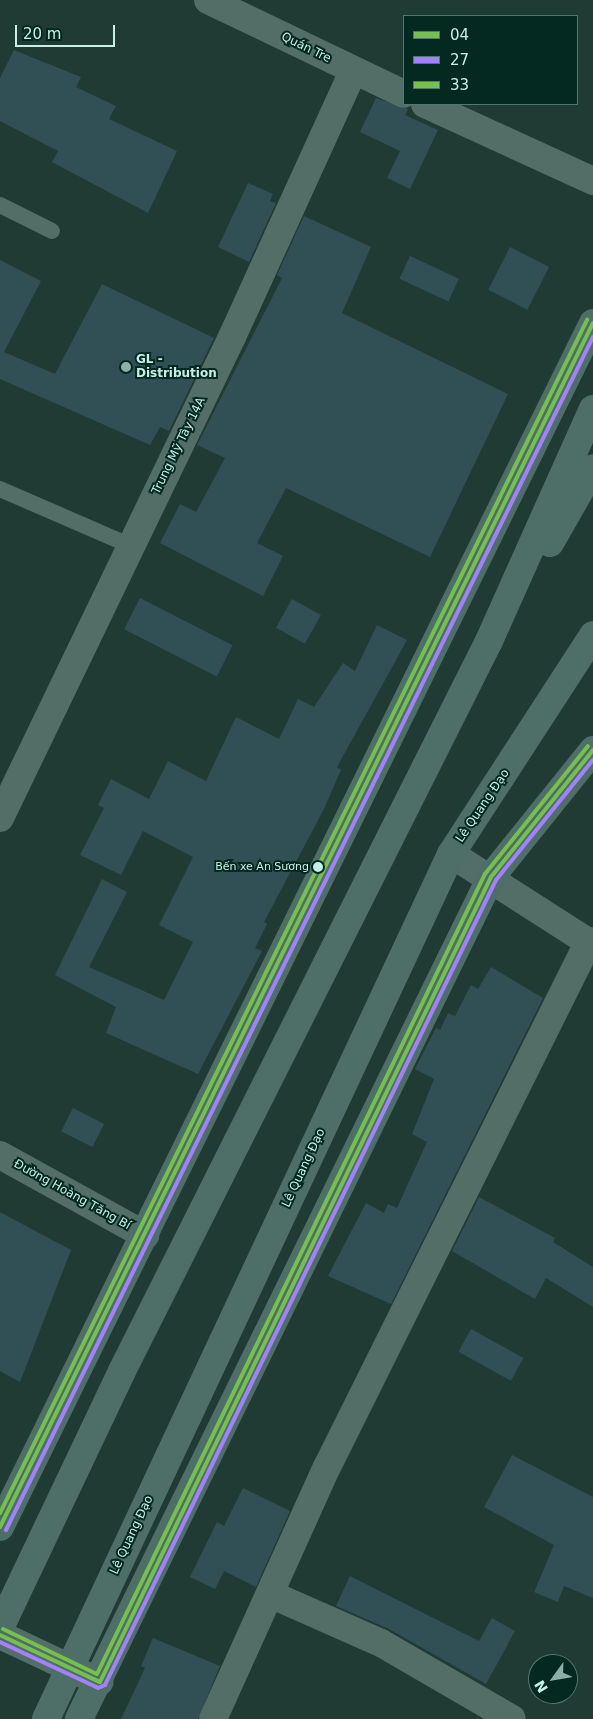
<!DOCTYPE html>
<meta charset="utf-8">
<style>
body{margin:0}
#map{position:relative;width:593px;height:1719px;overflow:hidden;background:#203a34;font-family:"DejaVu Sans",sans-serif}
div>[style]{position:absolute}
.building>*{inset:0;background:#315055;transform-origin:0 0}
.service>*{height:16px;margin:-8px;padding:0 8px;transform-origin:8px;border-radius:8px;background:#536d67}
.minor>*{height:28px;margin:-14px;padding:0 14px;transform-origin:14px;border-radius:14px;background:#536d67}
.tertiary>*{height:28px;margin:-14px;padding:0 14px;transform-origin:14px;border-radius:14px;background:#536d67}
.trunk>*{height:28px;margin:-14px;padding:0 14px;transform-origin:14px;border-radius:14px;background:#4e6e68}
.bus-1>*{height:4px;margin:-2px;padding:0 2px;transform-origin:2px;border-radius:2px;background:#76c04d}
.bus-2>*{height:4px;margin:-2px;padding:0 2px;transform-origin:2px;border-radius:2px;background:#a380ff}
.bus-3>*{height:4px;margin:-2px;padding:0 2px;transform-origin:2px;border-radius:2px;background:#76c04d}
.dots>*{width:14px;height:14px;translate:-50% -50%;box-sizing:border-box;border:2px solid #032921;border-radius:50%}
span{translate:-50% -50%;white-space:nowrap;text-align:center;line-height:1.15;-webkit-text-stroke:4px #032921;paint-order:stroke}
.bus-label{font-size:11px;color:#c7efe4}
.right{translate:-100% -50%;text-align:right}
.street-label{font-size:12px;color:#c7efe4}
.poi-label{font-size:12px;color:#c7efe4;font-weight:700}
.left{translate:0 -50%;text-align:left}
.legend{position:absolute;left:403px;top:15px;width:175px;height:90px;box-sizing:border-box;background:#032921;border:1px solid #51786f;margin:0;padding:6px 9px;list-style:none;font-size:15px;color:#c7efe4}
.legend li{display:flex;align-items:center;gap:10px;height:25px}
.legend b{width:25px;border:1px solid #51786f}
.north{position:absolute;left:528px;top:1654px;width:50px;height:50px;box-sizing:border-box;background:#032921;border:1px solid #51786f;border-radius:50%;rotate:238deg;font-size:14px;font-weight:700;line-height:20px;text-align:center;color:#c7efe4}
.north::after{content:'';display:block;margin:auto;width:18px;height:22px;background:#8db0a6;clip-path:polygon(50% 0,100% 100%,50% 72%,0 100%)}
.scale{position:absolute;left:15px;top:25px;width:100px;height:22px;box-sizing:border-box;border:2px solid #c7efe4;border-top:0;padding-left:6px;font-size:15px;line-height:18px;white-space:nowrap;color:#c7efe4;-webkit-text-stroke:4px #032921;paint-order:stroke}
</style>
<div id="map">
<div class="building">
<div style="clip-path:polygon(14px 50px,81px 77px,76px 87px,116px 106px,109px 119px,177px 151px,148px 213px,52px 162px,58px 151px,0 121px,0 78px)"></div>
<div style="clip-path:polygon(376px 98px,408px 109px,405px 115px,438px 130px,410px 189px,387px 178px,400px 151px,360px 132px)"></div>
<div style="clip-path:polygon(248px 183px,273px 194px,270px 201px,276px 203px,249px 262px,218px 247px)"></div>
<div style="clip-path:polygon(304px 216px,371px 247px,342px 313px,508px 394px,430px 557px,286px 488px,257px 543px,283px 556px,263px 596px,160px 543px,180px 504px,196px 512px,225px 458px,197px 445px,282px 278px,277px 275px)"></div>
<div style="left:510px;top:247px;width:44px;height:48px;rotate:27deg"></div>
<div style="left:410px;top:256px;width:54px;height:25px;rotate:25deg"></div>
<div style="clip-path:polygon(0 260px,41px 281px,4px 352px,55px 374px,102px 284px,214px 338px,169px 431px,160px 427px,150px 445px,0 379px)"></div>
<div style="left:140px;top:598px;width:104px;height:35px;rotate:27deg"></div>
<div style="left:292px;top:599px;width:33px;height:33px;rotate:29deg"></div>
<div style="clip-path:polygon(377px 625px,407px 640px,337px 767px,341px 770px,324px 809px,264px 922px,267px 924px,255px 948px,262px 951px,198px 1074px,106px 1033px,116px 1007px,55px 975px,102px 879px,127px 892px,89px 967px,164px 1000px,193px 942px,159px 925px,193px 857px,143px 831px,121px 875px,80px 855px,104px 808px,98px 805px,111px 779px,149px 799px,168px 761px,206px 781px,236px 717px,279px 739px,298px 699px,314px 707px,343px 663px,355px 671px)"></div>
<div style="clip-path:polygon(491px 967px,543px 998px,391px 1304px,328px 1276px,366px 1203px,384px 1213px,388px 1204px,397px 1208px,427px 1142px,412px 1134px,434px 1079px,415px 1069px,436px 1028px,440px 1030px,448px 1013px,455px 1016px,471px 985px,478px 989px)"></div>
<div style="left:73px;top:1108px;width:35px;height:26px;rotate:27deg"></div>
<div style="clip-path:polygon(479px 1197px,555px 1238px,553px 1242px,593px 1267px,593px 1307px,546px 1278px,535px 1299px,452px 1251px)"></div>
<div style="clip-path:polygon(0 1212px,71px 1250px,20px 1382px,0 1371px)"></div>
<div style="left:471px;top:1329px;width:60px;height:26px;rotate:29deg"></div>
<div style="clip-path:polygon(512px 1455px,593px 1497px,593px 1598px,564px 1586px,558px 1602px,534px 1592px,554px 1545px,484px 1507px)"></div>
<div style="clip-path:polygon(243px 1488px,290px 1511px,256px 1587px,224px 1571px,215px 1589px,190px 1577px,217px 1522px,224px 1526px)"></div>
<div style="clip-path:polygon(350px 1576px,479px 1641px,492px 1618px,515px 1631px,486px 1684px,389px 1629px,336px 1606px)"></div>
<div style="clip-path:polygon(153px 1638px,220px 1666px,198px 1719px,121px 1719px,145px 1668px,141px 1666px)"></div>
</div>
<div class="service">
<div style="left:0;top:205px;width:58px;rotate:26.6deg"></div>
<div style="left:0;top:489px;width:143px;rotate:23.5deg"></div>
</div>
<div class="minor">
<div style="left:208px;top:0;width:217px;rotate:25.6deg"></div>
<div style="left:425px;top:104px;width:185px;rotate:24.6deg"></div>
<div style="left:0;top:818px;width:534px;rotate:-64.25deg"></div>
<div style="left:232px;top:337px;width:292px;rotate:-65.5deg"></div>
<div style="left:0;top:1155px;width:166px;rotate:28.9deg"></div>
<div style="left:270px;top:1594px;width:121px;rotate:23.8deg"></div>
<div style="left:381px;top:1643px;width:151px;rotate:30.1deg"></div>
<div style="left:0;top:1635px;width:110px;rotate:25.2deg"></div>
<div style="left:213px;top:1719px;width:277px;rotate:-65.7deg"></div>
<div style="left:327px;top:1467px;width:588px;rotate:-63.52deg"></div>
</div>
<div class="tertiary">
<div style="left:451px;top:854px;width:169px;rotate:32.7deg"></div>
</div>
<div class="trunk">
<div style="left:550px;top:543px;width:86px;rotate:-60.2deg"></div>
<div style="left:0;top:1527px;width:1342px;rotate:-63.78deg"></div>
<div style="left:0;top:1628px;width:284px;rotate:-64.6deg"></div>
<div style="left:122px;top:1371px;width:817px;rotate:-63.31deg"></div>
<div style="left:489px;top:641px;width:254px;rotate:-65.9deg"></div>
<div style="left:46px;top:1719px;width:955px;rotate:-64.91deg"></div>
<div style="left:451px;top:854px;width:261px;rotate:-57deg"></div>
<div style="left:79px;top:1719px;width:937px;rotate:-63.93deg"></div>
<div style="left:491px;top:877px;width:163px;rotate:-51.2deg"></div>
</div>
<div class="bus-1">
<div style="left:0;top:1527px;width:1342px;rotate:-63.78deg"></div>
<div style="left:0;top:1635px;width:110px;rotate:25.2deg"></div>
<div style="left:100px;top:1682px;width:895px;rotate:-64.09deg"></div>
<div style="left:491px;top:877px;width:163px;rotate:-51.2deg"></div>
</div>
<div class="bus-2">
<div style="left:6px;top:1530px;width:1330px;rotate:-63.8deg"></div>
<div style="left:0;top:1642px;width:108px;rotate:25.1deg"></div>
<div style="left:98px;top:1688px;width:8px;rotate:-23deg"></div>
<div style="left:105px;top:1685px;width:895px;rotate:-64.09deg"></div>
<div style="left:496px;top:880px;width:154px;rotate:-51.1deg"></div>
</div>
<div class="bus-3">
<div style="left:0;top:1513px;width:1330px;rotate:-63.8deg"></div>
<div style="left:3px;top:1629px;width:104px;rotate:25.6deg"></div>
<div style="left:97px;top:1674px;width:889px;rotate:-64.13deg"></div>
<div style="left:485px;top:874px;width:164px;rotate:-51.2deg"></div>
</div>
<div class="dots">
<div style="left:126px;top:367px;background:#8db0a6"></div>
<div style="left:318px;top:867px;background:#c7efe4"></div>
</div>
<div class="bus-label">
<span class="right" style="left:309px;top:867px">Bến xe An Sương</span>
</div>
<div class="street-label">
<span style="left:306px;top:48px;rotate:26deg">Quán Tre</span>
<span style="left:179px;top:446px;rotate:-64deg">Trung Mỹ Tây 14A</span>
<span style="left:483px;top:806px;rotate:-56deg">Lê Quang Đạo</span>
<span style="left:304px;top:1168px;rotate:-65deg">Lê Quang Đạo</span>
<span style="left:72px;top:1195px;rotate:29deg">Đường Hoàng Tăng Bí</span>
<span style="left:132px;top:1535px;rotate:-65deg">Lê Quang Đạo</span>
</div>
<div class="poi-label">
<span class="left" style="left:136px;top:367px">GL -<br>Distribution</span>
</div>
<ul class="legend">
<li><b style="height:6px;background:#76c04d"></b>04</li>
<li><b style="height:6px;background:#a380ff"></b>27</li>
<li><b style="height:6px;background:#76c04d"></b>33</li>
</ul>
<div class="north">N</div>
<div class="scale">20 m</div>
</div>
